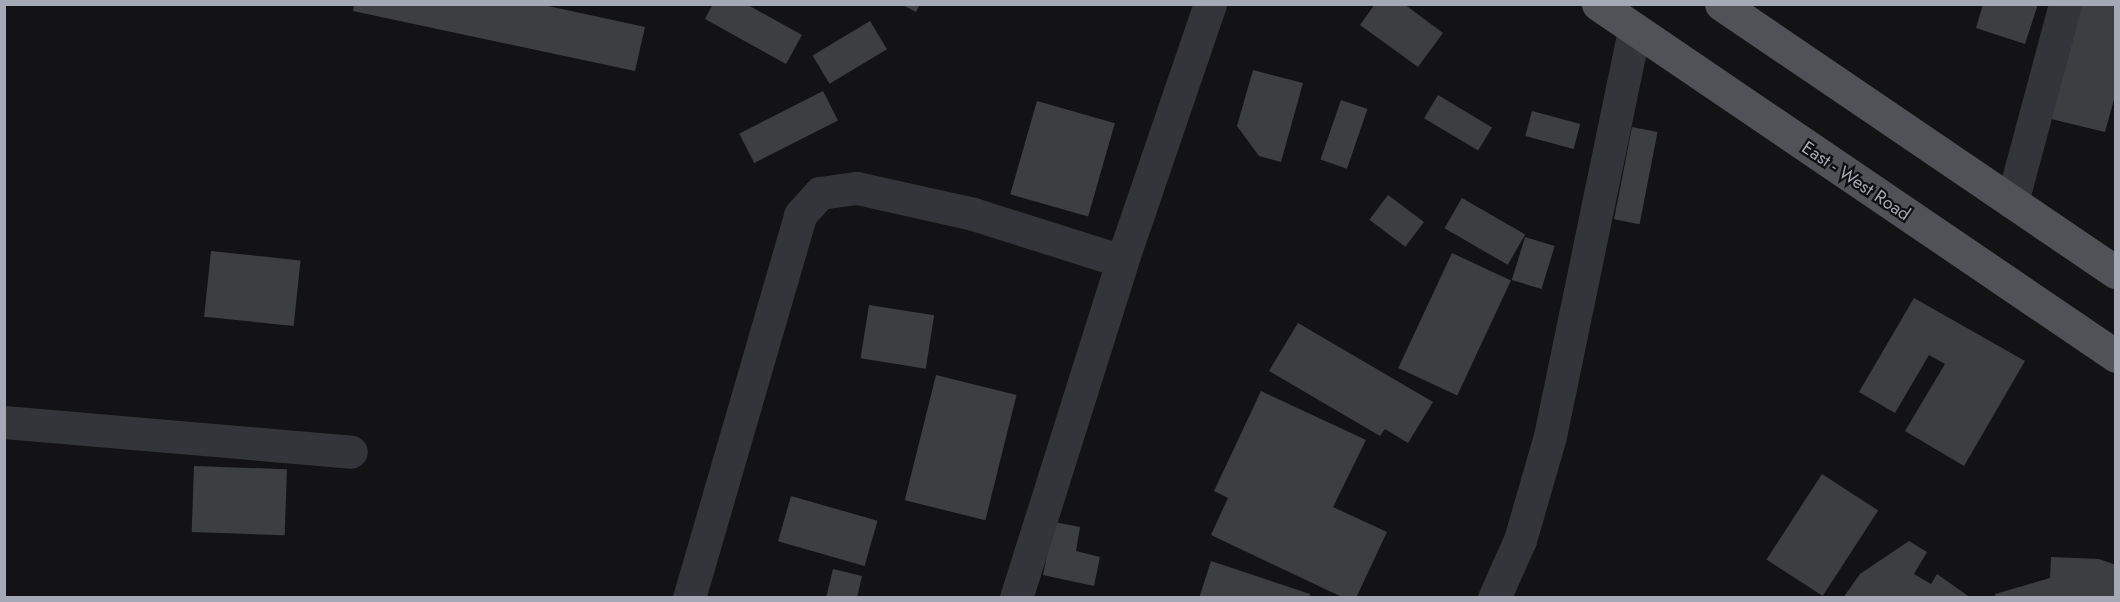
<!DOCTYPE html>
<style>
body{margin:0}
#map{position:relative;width:2120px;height:602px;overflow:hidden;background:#131315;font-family:Jost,sans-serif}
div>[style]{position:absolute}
.building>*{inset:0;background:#3d3e42;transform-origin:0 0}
.minor>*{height:33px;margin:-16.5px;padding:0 16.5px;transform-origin:16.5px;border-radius:16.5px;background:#34353a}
.major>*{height:33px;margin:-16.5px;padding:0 16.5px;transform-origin:16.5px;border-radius:16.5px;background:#505258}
span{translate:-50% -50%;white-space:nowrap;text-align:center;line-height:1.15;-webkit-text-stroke:4.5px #0e0e10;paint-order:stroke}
.street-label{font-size:18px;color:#a5a9b5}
.frame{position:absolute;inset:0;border:6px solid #a5a9b5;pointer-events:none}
</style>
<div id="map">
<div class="building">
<div style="clip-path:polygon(354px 4px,539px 4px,645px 27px,635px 71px,353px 11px)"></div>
<div style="clip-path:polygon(713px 4px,746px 4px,802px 35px,786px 64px,705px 19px)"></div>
<div style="clip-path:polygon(901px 4px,920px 4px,916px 12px)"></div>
<div style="clip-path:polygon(1375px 4px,1404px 4px,1443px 33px,1418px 67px,1360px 25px)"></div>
<div style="clip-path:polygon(1983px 4px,2038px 4px,2025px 44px,1976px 28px)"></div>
<div style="clip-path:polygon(2080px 4px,2116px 4px,2116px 92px,2105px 132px,2051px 119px)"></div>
<div style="left:870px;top:21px;width:33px;height:67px;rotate:59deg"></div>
<div style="clip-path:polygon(1253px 70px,1303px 83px,1281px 162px,1259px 156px,1237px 126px)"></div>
<div style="left:823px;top:91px;width:33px;height:94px;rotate:63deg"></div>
<div style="left:1438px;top:95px;width:63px;height:27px;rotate:31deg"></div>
<div style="left:1341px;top:100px;width:28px;height:63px;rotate:19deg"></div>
<div style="left:1037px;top:101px;width:81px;height:97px;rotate:16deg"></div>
<div style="left:1532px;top:111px;width:50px;height:26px;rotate:15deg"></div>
<div style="left:1632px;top:127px;width:26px;height:94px;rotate:11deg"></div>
<div style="left:1388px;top:195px;width:45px;height:31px;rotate:37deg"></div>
<div style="left:1462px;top:198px;width:73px;height:35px;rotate:30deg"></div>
<div style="left:1525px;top:237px;width:31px;height:45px;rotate:17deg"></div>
<div style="left:211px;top:251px;width:90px;height:66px;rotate:6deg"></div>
<div style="left:1452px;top:253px;width:65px;height:127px;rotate:25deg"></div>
<div style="clip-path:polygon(1914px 298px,2025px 361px,1964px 466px,1905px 431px,1945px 364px,1929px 355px,1895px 413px,1859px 392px)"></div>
<div style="left:869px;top:305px;width:66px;height:54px;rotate:9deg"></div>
<div style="clip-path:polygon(1298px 323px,1433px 402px,1408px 443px,1385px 429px,1380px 436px,1269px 371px)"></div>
<div style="left:936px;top:375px;width:83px;height:129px;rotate:14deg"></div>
<div style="clip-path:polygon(1261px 391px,1366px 440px,1333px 507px,1387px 532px,1356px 598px,1344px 598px,1211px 535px,1228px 498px,1214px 491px)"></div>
<div style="left:194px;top:466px;width:93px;height:66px;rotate:2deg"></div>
<div style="left:1822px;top:474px;width:67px;height:102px;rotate:33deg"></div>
<div style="left:791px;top:496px;width:90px;height:47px;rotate:16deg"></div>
<div style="clip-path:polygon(1054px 522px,1080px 527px,1076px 551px,1100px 557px,1094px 586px,1043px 575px)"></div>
<div style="clip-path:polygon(1909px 541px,1927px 552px,1914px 574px,1931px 584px,1937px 574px,1971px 598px,1843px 598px,1860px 574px)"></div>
<div style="clip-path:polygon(2051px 557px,2099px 559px,2116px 565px,2116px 598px,1996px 598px,1995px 594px,2050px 578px)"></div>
<div style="clip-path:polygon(1211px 561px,1310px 594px,1309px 598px,1199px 598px)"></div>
<div style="clip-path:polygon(833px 569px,862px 576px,857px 598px,826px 598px)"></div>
</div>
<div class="minor">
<div style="left:2012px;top:202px;width:205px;rotate:-75deg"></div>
<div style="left:4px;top:422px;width:348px;rotate:4.9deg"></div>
<div style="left:689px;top:598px;width:399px;rotate:-73.8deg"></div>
<div style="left:800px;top:215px;width:30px;rotate:-48deg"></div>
<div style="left:820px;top:193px;width:37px;rotate:-8deg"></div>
<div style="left:857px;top:188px;width:119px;rotate:12.6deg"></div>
<div style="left:973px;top:214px;width:156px;rotate:17.5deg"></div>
<div style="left:1016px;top:598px;width:353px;rotate:-72.5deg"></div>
<div style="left:1122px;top:261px;width:272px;rotate:-71.1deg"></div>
<div style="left:1494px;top:598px;width:64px;rotate:-65.9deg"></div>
<div style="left:1520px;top:540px;width:108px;rotate:-73.9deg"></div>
<div style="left:1550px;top:436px;width:414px;rotate:-78.3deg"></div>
</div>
<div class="major">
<div style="left:1598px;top:4px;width:626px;rotate:34.2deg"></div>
<div style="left:1721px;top:4px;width:477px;rotate:34.2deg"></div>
</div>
<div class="street-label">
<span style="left:1856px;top:181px;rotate:34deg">East - West Road</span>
</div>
<div class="frame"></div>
</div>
